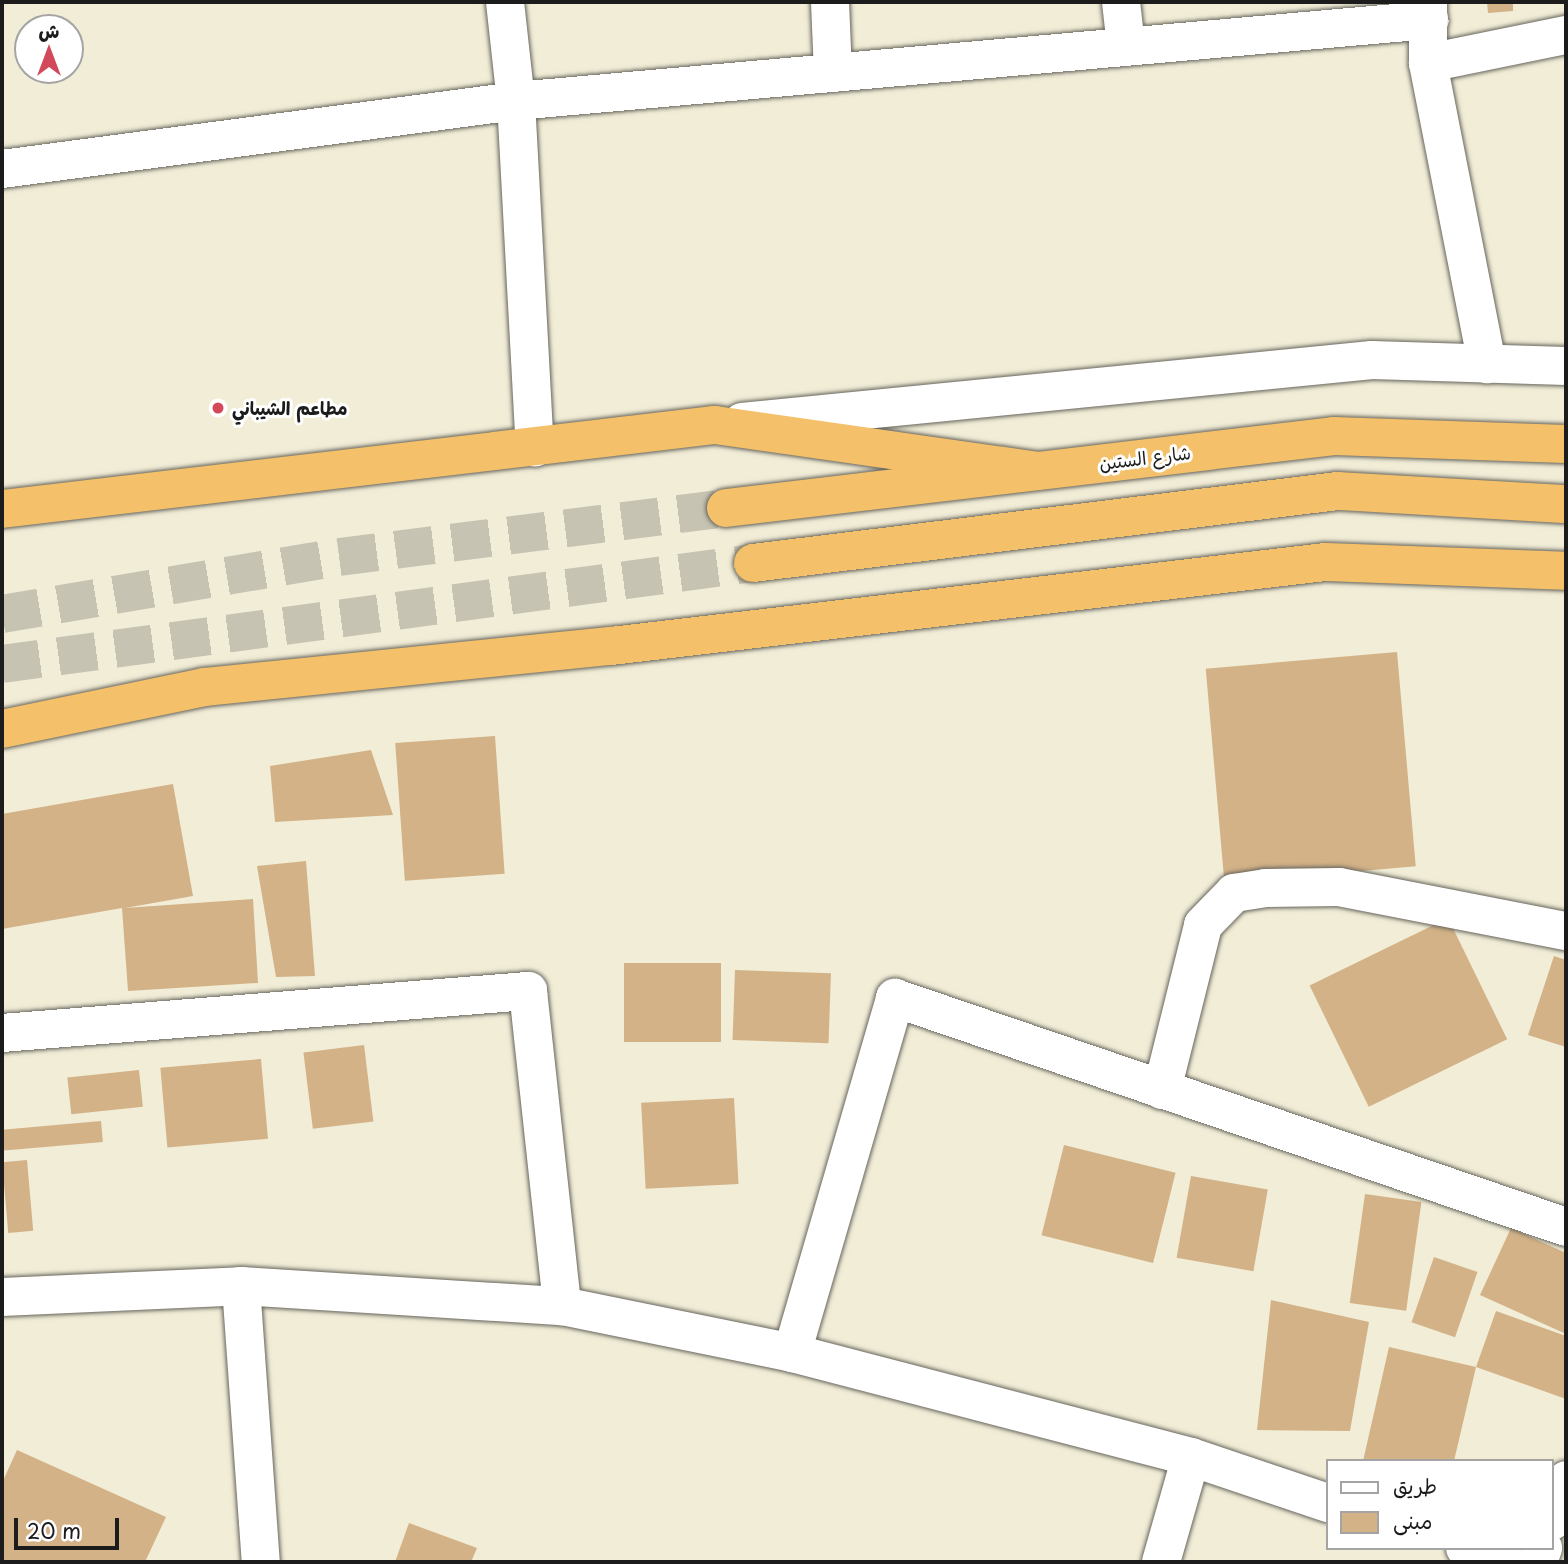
<!DOCTYPE html>
<meta charset="utf-8">
<style>
body{margin:0}
#map{position:relative;width:1568px;height:1564px;overflow:hidden;background:#f1edd7;font-family:"Playpen Sans","Playpen Sans Arabic",sans-serif}
div>[style]{position:absolute}
.building>*{inset:0;background:#d3b287;transform-origin:0 0}
.highway-tunnel>*{height:38px;margin-top:-19px;transform-origin:0;background:repeating-linear-gradient(90deg,#c6c3b2 0 38px,transparent 0 57px)}
.roads{filter:drop-shadow(0 0 2px #67655d) drop-shadow(0 0 2px #67655d)}
.minor>*{height:38px;margin:-19px;padding:0 19px;transform-origin:19px;border-radius:19px;background:#fff}
.highway>*{height:38px;margin:-19px;padding:0 19px;transform-origin:19px;border-radius:19px;background:#f4c16a}
.dots>*{width:19px;height:19px;translate:-50% -50%;box-sizing:border-box;border:4px solid #fff;border-radius:50%}
span{translate:-50% -50%;white-space:nowrap;text-align:center;line-height:1.15;-webkit-text-stroke:6px #fff;paint-order:stroke}
.poi-label{font-size:18px;color:#1c1c1c;font-weight:700}
.left{translate:0 -50%;text-align:left}
.street-label{font-size:18px;color:#1c1c1c}
.frame{position:absolute;inset:0;border:4px solid #1c1c1c;pointer-events:none}
.legend{position:absolute;left:1326px;top:1459px;width:228px;height:91px;box-sizing:border-box;background:#fff;border:2px solid #a4a4a4;margin:0;padding:9px 12px;list-style:none;font-size:21px;color:#1c1c1c}
.legend li{display:flex;align-items:center;gap:14px;height:35px}
.legend b{width:35px;border:2px solid #a4a4a4}
.north{position:absolute;left:14px;top:14px;width:70px;height:70px;box-sizing:border-box;background:#fff;border:2px solid #a4a4a4;border-radius:50%;rotate:0deg;font-size:19px;font-weight:700;line-height:28px;text-align:center;color:#1c1c1c}
.north::after{content:'';display:block;margin:auto;width:24px;height:32px;background:#d1495b;clip-path:polygon(50% 0,100% 100%,50% 72%,0 100%)}
.scale{position:absolute;left:14px;top:1518px;width:105px;height:32px;box-sizing:border-box;border:4px solid #1c1c1c;border-top:0;padding-left:9px;font-size:21px;line-height:24px;white-space:nowrap;color:#1c1c1c;-webkit-text-stroke:5px #fff;paint-order:stroke}
</style>
<div id="map">
<div class="building">
<div style="clip-path:polygon(1487px 2px,1513px 2px,1513px 11px,1488px 13px)"></div>
<div style="left:1397px;top:652px;width:215px;height:192px;rotate:85deg"></div>
<div style="left:495px;top:736px;width:138px;height:100px;rotate:86deg"></div>
<div style="clip-path:polygon(371px 750px,393px 815px,275px 822px,270px 766px)"></div>
<div style="clip-path:polygon(173px 784px,193px 896px,125px 908px,253px 899px,258px 983px,128px 991px,122px 908px,2px 929px,2px 814px)"></div>
<div style="clip-path:polygon(306px 861px,315px 976px,276px 977px,257px 866px)"></div>
<div style="left:1448px;top:918px;width:135px;height:154px;rotate:64deg"></div>
<div style="clip-path:polygon(1554px 956px,1566px 960px,1566px 1047px,1528px 1035px)"></div>
<div style="left:721px;top:963px;width:79px;height:97px;rotate:90deg"></div>
<div style="left:735px;top:970px;width:96px;height:70px;rotate:2deg"></div>
<div style="left:364px;top:1045px;width:77px;height:61px;rotate:83deg"></div>
<div style="left:261px;top:1059px;width:80px;height:101px;rotate:85deg"></div>
<div style="left:139px;top:1070px;width:37px;height:72px;rotate:84deg"></div>
<div style="left:734px;top:1098px;width:86px;height:93px;rotate:87deg"></div>
<div style="left:101px;top:1121px;width:21px;height:99px;rotate:85deg"></div>
<div style="left:1064px;top:1145px;width:115px;height:93px;rotate:14deg"></div>
<div style="left:27px;top:1160px;width:71px;height:25px;rotate:85deg"></div>
<div style="left:1191px;top:1176px;width:78px;height:83px;rotate:10deg"></div>
<div style="left:1365px;top:1194px;width:57px;height:110px;rotate:8deg"></div>
<div style="clip-path:polygon(1511px 1228px,1566px 1253px,1566px 1334px,1480px 1295px)"></div>
<div style="left:1434px;top:1257px;width:46px;height:69px;rotate:19deg"></div>
<div style="clip-path:polygon(1271px 1300px,1369px 1322px,1350px 1431px,1257px 1430px)"></div>
<div style="clip-path:polygon(1496px 1311px,1566px 1336px,1566px 1399px,1476px 1367px,1454px 1461px,1363px 1461px,1389px 1347px,1476px 1367px)"></div>
<div style="clip-path:polygon(17px 1450px,166px 1517px,145px 1562px,2px 1562px,2px 1483px)"></div>
<div style="clip-path:polygon(409px 1523px,477px 1548px,471px 1562px,395px 1562px)"></div>
</div>
<div class="highway-tunnel">
<div style="left:2px;top:614px;width:342px;rotate:-9.6deg"></div>
<div style="left:339px;top:557px;width:390px;rotate:-7.2deg"></div>
<div style="left:2px;top:664px;width:758px;rotate:-7.66deg"></div>
</div>
<div class="roads">
<div class="minor">
<div style="left:505px;top:2px;width:100px;rotate:83.7deg"></div>
<div style="left:516px;top:101px;width:347px;rotate:86.9deg"></div>
<div style="left:830px;top:2px;width:71px;rotate:87.6deg"></div>
<div style="left:1121px;top:2px;width:44px;rotate:83.5deg"></div>
<div style="left:1428px;top:2px;width:61px;rotate:90deg"></div>
<div style="left:1428px;top:63px;width:307px;rotate:78.9deg"></div>
<div style="left:1428px;top:63px;width:141px;rotate:-11.5deg"></div>
<div style="left:2px;top:169px;width:518px;rotate:-7.54deg"></div>
<div style="left:516px;top:101px;width:917px;rotate:-5.07deg"></div>
<div style="left:742px;top:422px;width:633px;rotate:-5.62deg"></div>
<div style="left:1372px;top:360px;width:194px;rotate:1.8deg"></div>
<div style="left:2px;top:1033px;width:528px;rotate:-4.57deg"></div>
<div style="left:528px;top:991px;width:317px;rotate:83.8deg"></div>
<div style="left:1162px;top:1090px;width:170px;rotate:-76deg"></div>
<div style="left:1203px;top:925px;width:45px;rotate:-45.9deg"></div>
<div style="left:1234px;top:893px;width:31px;rotate:-9deg"></div>
<div style="left:1265px;top:888px;width:74px;rotate:-0.8deg"></div>
<div style="left:1339px;top:887px;width:231px;rotate:11deg"></div>
<div style="left:241px;top:1286px;width:277px;rotate:85.9deg"></div>
<div style="left:2px;top:1297px;width:239px;rotate:-2.6deg"></div>
<div style="left:241px;top:1286px;width:322px;rotate:3.6deg"></div>
<div style="left:562px;top:1306px;width:235px;rotate:11.5deg"></div>
<div style="left:792px;top:1353px;width:412px;rotate:14.6deg"></div>
<div style="left:1191px;top:1457px;width:145px;rotate:18.6deg"></div>
<div style="left:792px;top:1353px;width:370px;rotate:-73.8deg"></div>
<div style="left:895px;top:998px;width:709px;rotate:18.84deg"></div>
<div style="left:1552px;top:1521px;width:43px;rotate:-71.1deg"></div>
<div style="left:1465px;top:1548px;width:44px;rotate:18.4deg"></div>
<div style="left:1161px;top:1562px;width:109px;rotate:-74.1deg"></div>
<div style="left:1538px;top:1562px;width:15px;rotate:-70deg"></div>
</div>
<div class="highway">
<div style="left:726px;top:508px;width:612px;rotate:-6.75deg"></div>
<div style="left:1334px;top:436px;width:232px;rotate:2deg"></div>
<div style="left:2px;top:509px;width:718px;rotate:-6.72deg"></div>
<div style="left:715px;top:425px;width:325px;rotate:8.1deg"></div>
<div style="left:753px;top:563px;width:589px;rotate:-7.02deg"></div>
<div style="left:1338px;top:491px;width:228px;rotate:3.3deg"></div>
<div style="left:2px;top:729px;width:207px;rotate:-11.7deg"></div>
<div style="left:205px;top:687px;width:408px;rotate:-5.8deg"></div>
<div style="left:611px;top:646px;width:719px;rotate:-6.71deg"></div>
<div style="left:1325px;top:562px;width:241px;rotate:2.1deg"></div>
</div>
</div>
<div class="dots">
<div style="left:218px;top:408px;background:#d1495b"></div>
</div>
<div class="poi-label">
<span class="left" style="left:232px;top:408px">مطاعم الشيباني</span>
</div>
<div class="street-label">
<span style="left:1145px;top:458px;rotate:-7deg">شارع الستين</span>
</div>
<div class="frame"></div>
<ul class="legend">
<li><b style="height:9px;background:#fff"></b>طريق</li>
<li><b style="height:19px;background:#d3b287"></b>مبنى</li>
</ul>
<div class="north">ش</div>
<div class="scale">20 m</div>
</div>
